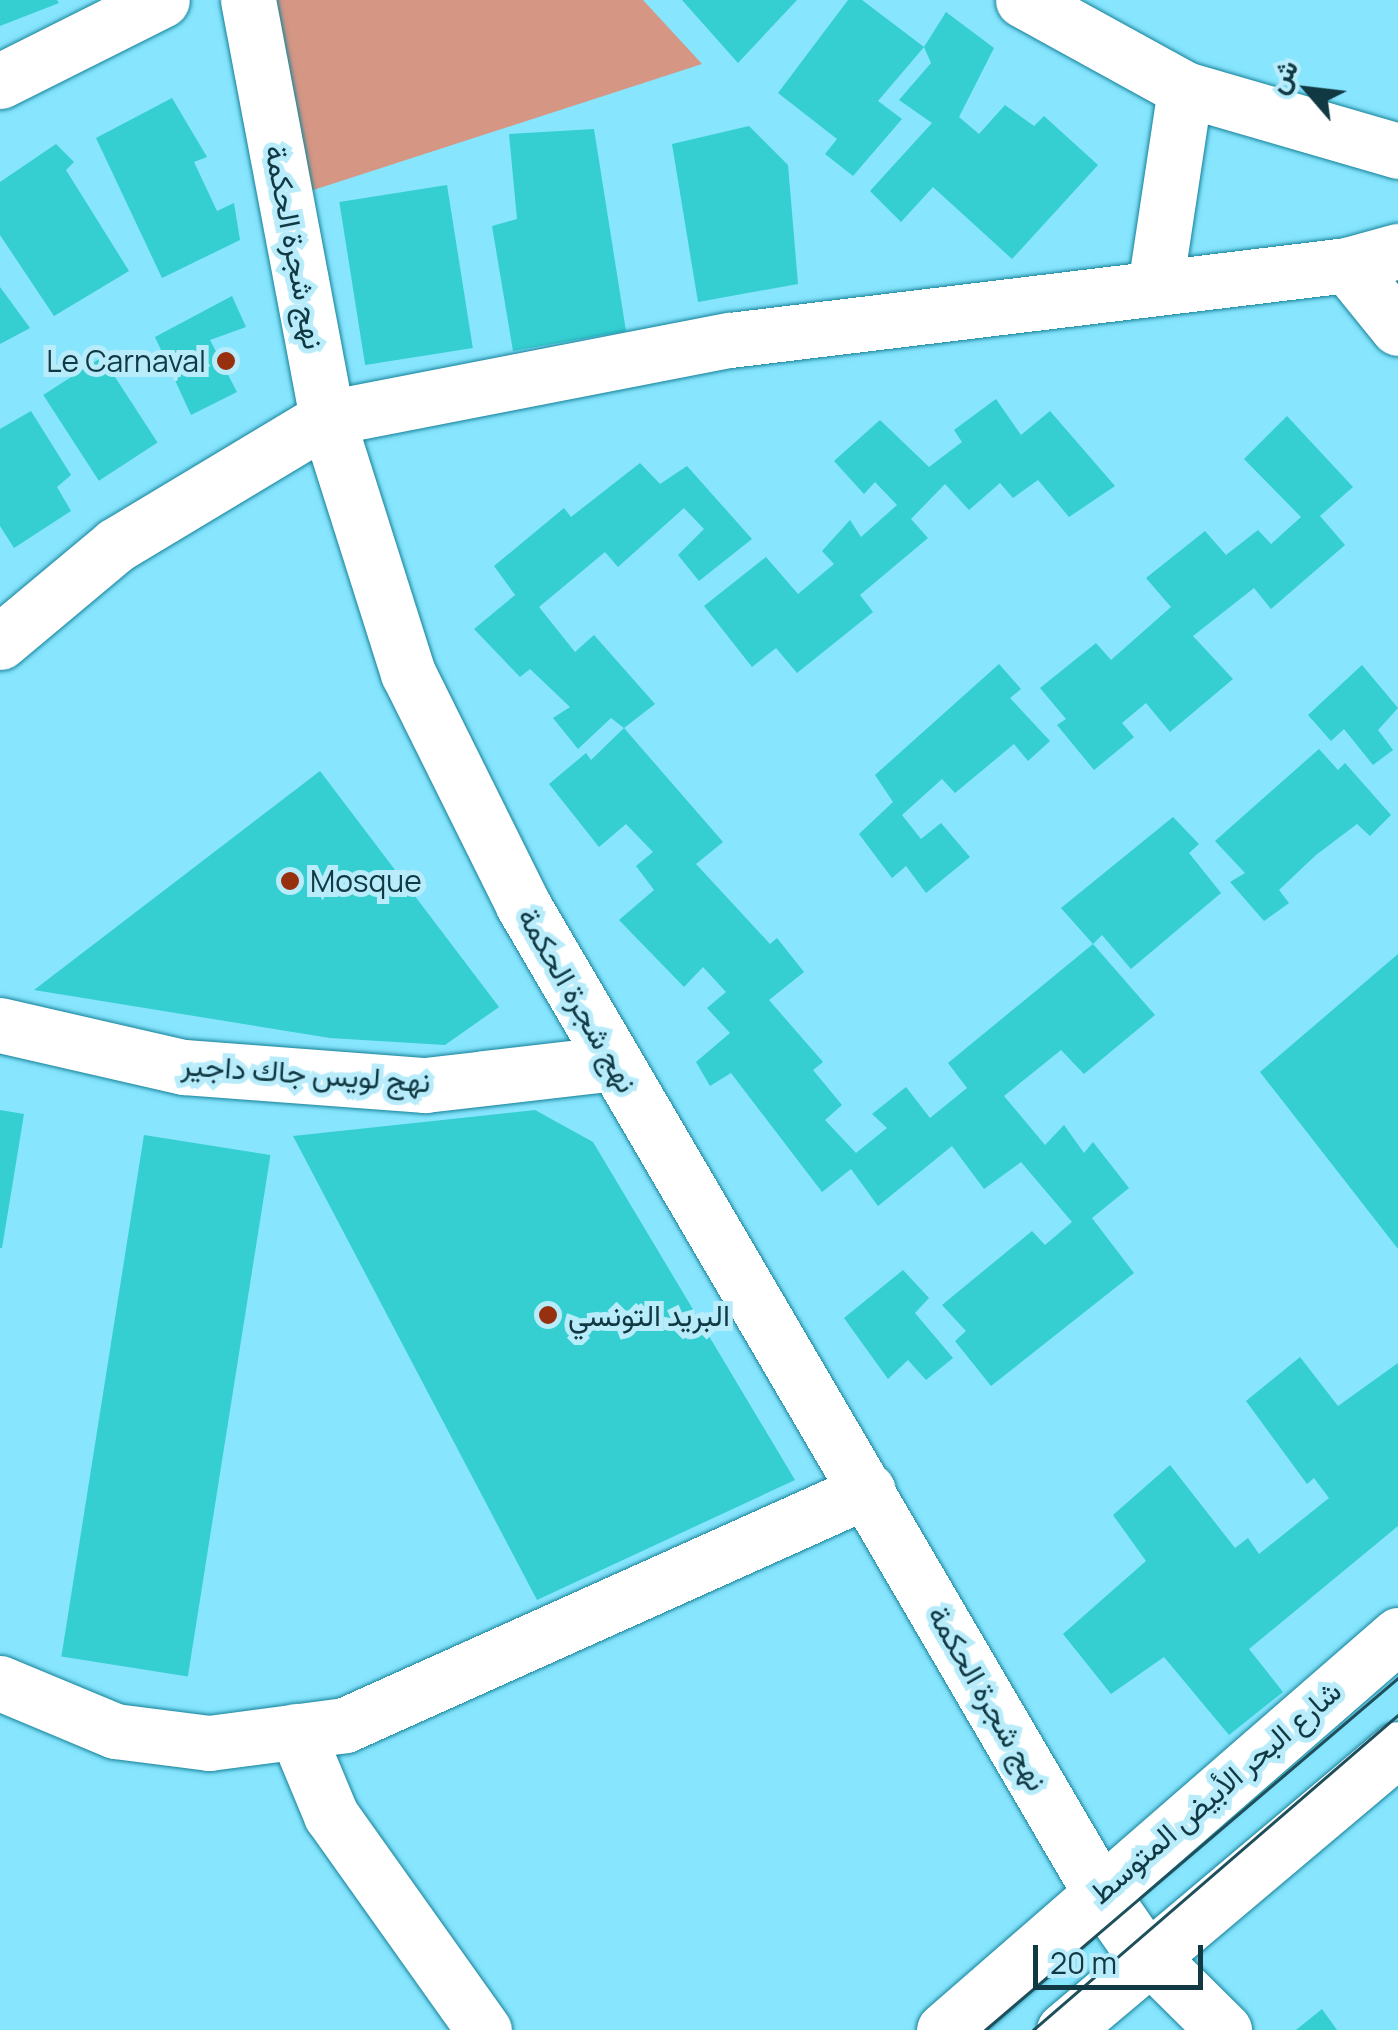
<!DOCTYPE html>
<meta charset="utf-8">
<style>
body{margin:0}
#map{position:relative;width:1398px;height:2030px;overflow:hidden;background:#87e5fe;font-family:Manrope,Vazirmatn,sans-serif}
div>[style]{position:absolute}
.green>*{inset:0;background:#d59684}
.building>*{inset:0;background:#35ced1;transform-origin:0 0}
.roads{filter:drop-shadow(0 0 2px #148198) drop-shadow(0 0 2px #148198)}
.minor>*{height:55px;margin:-27.5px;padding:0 27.5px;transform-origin:27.5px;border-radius:27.5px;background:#fff}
.tram>*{height:2.5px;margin:-1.25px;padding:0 1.25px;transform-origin:1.25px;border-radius:1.25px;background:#1f4f5b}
.dots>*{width:28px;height:28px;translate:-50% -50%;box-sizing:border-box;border:5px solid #b8ecfb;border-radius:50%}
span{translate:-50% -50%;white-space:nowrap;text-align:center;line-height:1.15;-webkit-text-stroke:10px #b8ecfb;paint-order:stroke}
.street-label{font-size:30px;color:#103943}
.poi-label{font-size:30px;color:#103943}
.right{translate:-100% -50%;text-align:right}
.left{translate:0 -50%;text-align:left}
.north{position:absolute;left:1258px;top:40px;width:100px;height:100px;-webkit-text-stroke:8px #b8ecfb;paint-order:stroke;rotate:298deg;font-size:28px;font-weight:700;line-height:40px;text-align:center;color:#103943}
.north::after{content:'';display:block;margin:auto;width:35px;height:45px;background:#103943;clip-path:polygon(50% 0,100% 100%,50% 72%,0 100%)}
.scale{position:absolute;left:1033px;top:1945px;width:170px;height:45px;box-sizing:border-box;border:5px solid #103943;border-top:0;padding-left:12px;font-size:30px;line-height:35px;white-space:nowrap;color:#103943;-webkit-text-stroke:8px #b8ecfb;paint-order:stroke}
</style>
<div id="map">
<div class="green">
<div style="clip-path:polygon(266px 0,643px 0,702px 64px,301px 194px)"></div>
</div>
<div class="building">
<div style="clip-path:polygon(0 0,57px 0,59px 3px,0 26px)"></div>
<div style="clip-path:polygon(682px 0,797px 0,738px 63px)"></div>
<div style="clip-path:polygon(848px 0,862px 0,924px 47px,878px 101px,902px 119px,853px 176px,825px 154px,837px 139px,778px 93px)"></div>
<div style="clip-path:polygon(946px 12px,994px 48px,959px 117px,979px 134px,1005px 105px,1034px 126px,1044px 116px,1098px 165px,1012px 259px,933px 187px,901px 222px,870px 191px,932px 123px,899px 100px,931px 63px,924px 47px)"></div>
<div style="clip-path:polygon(172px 98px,207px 157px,194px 162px,217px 211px,234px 203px,240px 240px,162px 278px,96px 138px)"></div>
<div style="clip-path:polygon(749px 126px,788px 165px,798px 284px,698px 302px,672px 144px)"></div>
<div style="clip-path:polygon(594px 129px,626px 331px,513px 351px,492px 226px,517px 219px,509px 134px)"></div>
<div style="clip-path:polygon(56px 144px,74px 162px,66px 170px,129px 271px,54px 316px,0 235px,0 182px)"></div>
<div style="left:447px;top:185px;width:165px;height:109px;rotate:81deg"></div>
<div style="clip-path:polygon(0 287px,30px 328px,0 344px)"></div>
<div style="clip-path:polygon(232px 296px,246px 327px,210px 340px,237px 392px,191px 415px,155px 337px)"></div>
<div style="left:102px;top:357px;width:102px;height:70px;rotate:57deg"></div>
<div style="clip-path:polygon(996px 399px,1021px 435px,1050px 411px,1115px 486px,1069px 517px,1038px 480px,1013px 498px,1000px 483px,969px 510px,945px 484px,911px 519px,928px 538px,860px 595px,873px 612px,797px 673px,776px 648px,752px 667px,704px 606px,766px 557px,798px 594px,834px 564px,822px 551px,850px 520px,861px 537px,897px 505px,875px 482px,864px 494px,834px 461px,880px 420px,929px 467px,962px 442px,954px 430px)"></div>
<div style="clip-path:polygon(31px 411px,71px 475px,57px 487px,71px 511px,14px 548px,0 526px,0 429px)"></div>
<div style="clip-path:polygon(1287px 416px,1353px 487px,1320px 516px,1345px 545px,1271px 609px,1254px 588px,1193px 636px,1233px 679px,1170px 732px,1146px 703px,1122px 723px,1134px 737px,1094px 770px,1057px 725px,1066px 719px,1040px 688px,1096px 643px,1111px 660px,1171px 607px,1146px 578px,1205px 531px,1226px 555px,1258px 530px,1271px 544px,1301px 517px,1244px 459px)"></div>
<div style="clip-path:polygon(640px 463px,660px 484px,687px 466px,752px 539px,699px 581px,678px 555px,704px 529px,684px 508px,618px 567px,605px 552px,539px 607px,575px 652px,594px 635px,655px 704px,624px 728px,611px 718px,578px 749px,553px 718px,570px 707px,530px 669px,520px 677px,474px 629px,515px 595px,494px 566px,564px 508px,571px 517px)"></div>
<div style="clip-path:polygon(999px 664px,1021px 689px,1010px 698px,1050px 741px,1028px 761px,1014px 744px,955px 793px,942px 779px,902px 815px,921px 839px,941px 823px,970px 857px,926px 893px,906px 866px,892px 878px,859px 834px,893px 802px,875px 775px)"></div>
<div style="clip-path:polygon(1362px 665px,1398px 708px,1378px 730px,1393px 750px,1373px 765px,1344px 729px,1331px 741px,1308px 715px)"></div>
<div style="clip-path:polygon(624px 728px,723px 842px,696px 864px,770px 944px,777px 938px,804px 972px,769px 1000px,823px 1062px,813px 1070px,842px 1105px,825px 1120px,856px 1153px,887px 1128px,872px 1114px,906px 1087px,930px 1118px,967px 1088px,948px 1063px,1093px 944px,1061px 908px,1173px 817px,1199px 844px,1189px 853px,1221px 893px,1131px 969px,1102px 935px,1093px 944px,1155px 1015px,1084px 1074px,1061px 1050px,1004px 1096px,1045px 1145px,1064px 1125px,1084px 1153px,1093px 1142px,1129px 1188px,1092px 1218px,1134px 1273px,991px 1386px,955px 1341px,966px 1331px,942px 1305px,1032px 1231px,1045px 1245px,1072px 1222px,1021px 1162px,984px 1189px,952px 1146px,878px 1206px,851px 1169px,822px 1192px,731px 1073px,710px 1086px,696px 1062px,730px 1033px,707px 1008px,726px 992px,703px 967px,684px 987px,619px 920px,654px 890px,636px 866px,653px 852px,626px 824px,599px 847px,549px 784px,586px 753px,591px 760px)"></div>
<div style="clip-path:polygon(1319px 749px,1338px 770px,1345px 763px,1391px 815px,1370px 836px,1357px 824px,1316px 855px,1279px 890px,1289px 903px,1264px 921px,1230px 882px,1245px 873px,1215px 841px)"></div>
<div style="clip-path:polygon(320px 771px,499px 1007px,445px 1045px,330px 1038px,34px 990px)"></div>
<div style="clip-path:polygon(1398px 954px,1398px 1249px,1260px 1072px)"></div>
<div style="clip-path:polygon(0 1110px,24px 1114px,2px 1248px,0 1248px)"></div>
<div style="clip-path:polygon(535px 1110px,593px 1142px,795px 1480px,537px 1600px,293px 1136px)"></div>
<div style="left:144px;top:1135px;width:128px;height:528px;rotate:9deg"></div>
<div style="clip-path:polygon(903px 1270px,929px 1298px,915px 1313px,953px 1358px,926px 1380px,908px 1360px,888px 1379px,844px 1318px)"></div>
<div style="clip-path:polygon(1300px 1357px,1338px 1406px,1398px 1363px,1398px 1526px,1249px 1649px,1283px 1692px,1229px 1735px,1164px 1657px,1111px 1694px,1063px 1634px,1146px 1561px,1113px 1515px,1170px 1465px,1235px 1548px,1248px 1538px,1259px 1554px,1329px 1498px,1314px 1478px,1307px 1484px,1246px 1401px)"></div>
<div style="clip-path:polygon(1322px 2009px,1337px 2030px,1296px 2030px)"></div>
</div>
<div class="roads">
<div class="minor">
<div style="left:248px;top:0;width:425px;rotate:79.3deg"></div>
<div style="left:327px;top:418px;width:268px;rotate:72.4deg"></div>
<div style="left:408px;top:673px;width:259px;rotate:63.6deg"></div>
<div style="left:523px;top:905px;width:1143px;rotate:59.69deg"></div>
<div style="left:1100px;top:1892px;width:60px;rotate:55.2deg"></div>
<div style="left:1134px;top:1941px;width:127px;rotate:44.7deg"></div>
<div style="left:1023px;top:0;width:185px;rotate:28.8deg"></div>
<div style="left:1185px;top:89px;width:222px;rotate:16.2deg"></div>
<div style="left:0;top:81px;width:181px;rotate:-26.6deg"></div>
<div style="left:1347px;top:265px;width:81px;rotate:51deg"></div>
<div style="left:1155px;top:287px;width:200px;rotate:-81.4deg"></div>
<div style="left:0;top:642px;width:151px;rotate:-39.9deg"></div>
<div style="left:116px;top:545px;width:246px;rotate:-31deg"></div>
<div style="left:327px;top:418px;width:410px;rotate:-11deg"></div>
<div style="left:730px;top:340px;width:622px;rotate:-6.93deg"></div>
<div style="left:1347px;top:265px;width:53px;rotate:-15.4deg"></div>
<div style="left:0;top:1025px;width:189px;rotate:12.9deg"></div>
<div style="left:184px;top:1067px;width:242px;rotate:4.3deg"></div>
<div style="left:425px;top:1085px;width:190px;rotate:-6.6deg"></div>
<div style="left:0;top:1683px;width:125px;rotate:22.7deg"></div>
<div style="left:115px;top:1731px;width:95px;rotate:7.3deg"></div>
<div style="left:209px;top:1743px;width:137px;rotate:-7.5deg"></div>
<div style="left:345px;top:1725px;width:573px;rotate:-24.2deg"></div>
<div style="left:296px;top:1731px;width:91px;rotate:67.4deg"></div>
<div style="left:331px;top:1815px;width:264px;rotate:54.6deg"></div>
<div style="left:944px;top:2030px;width:602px;rotate:-41.02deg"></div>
<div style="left:1064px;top:2030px;width:436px;rotate:-40.1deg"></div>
</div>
</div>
<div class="tram">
<div style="left:985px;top:2030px;width:543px;rotate:-40.44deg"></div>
<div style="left:1033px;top:2030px;width:482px;rotate:-40.8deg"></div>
</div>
<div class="dots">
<div style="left:226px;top:361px;background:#97300e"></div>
<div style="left:290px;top:881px;background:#97300e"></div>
<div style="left:548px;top:1315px;background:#97300e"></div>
</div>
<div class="street-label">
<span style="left:295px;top:247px;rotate:79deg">نهج شجرة الحكمة</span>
<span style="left:578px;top:1000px;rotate:60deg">نهج شجرة الحكمة</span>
<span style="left:306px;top:1073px;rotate:4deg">نهج لويس جاك داجير</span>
<span style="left:988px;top:1698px;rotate:60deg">نهج شجرة الحكمة</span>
<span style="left:1215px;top:1792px;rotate:-41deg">شارع البحر الأبيض المتوسط</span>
</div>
<div class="poi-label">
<span class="right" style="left:206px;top:361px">Le Carnaval</span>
<span class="left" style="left:310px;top:881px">Mosque</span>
<span class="left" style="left:568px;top:1315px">البريد التونسي</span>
</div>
<div class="north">ش</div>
<div class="scale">20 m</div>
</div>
